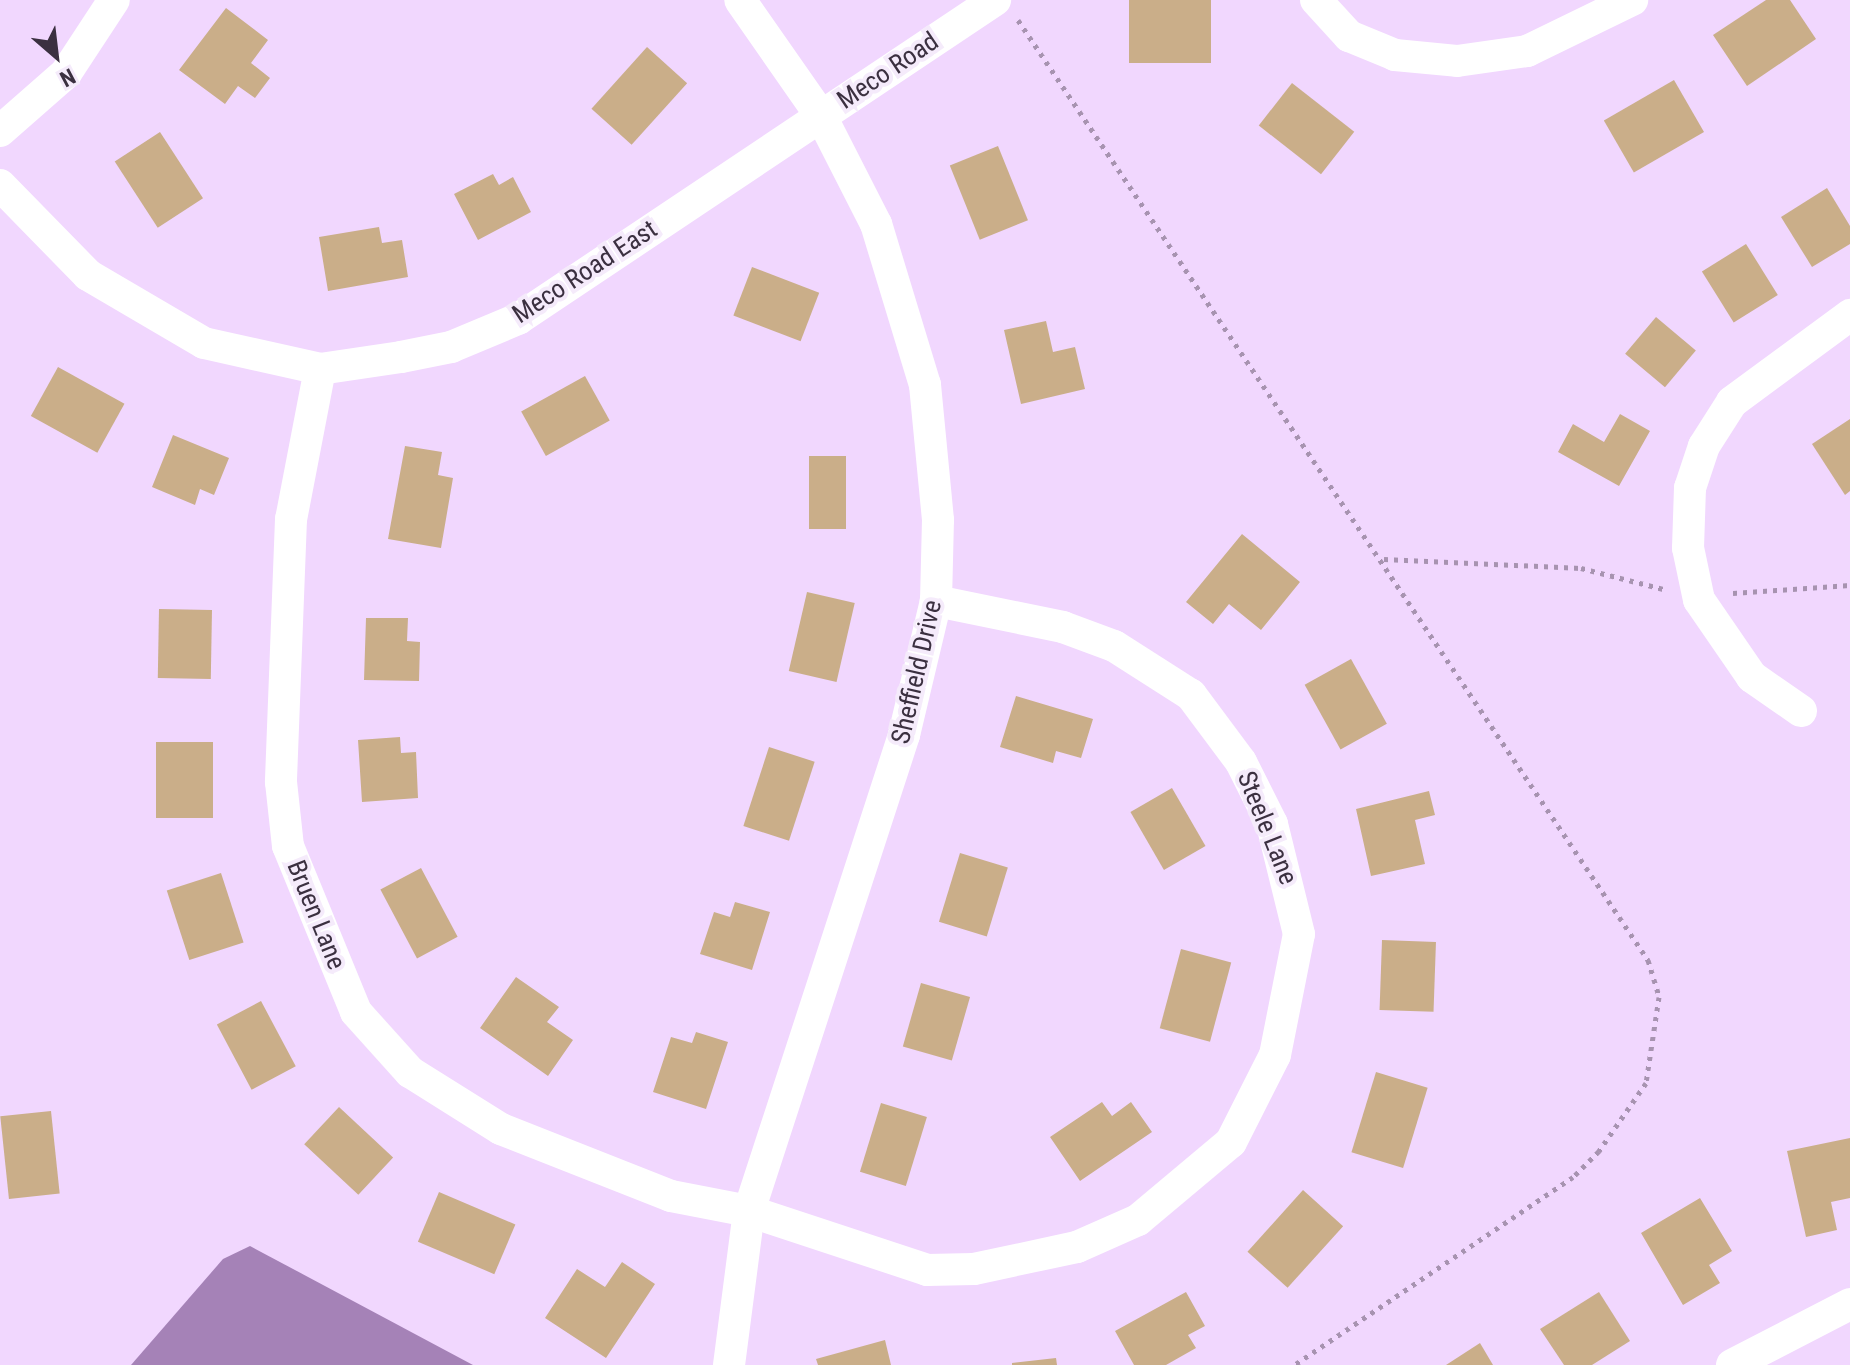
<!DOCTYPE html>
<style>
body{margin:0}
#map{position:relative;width:1850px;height:1365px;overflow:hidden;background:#f1d7fe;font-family:"Roboto Condensed",sans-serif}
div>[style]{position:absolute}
.water>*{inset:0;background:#a582b7}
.building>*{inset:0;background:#caae89;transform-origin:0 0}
.path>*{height:5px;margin-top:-2.5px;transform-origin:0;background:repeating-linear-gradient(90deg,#a793b0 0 4px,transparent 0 10px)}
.street>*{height:32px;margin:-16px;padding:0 16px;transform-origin:16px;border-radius:16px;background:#fff}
span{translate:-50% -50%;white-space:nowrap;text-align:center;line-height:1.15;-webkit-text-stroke:8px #f5ebfb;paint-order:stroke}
.street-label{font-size:26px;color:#3b3040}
.north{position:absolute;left:16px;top:16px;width:80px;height:80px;-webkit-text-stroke:6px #f5ebfb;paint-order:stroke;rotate:152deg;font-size:22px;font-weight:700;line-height:32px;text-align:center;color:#3b3040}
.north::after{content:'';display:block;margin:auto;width:28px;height:36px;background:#3b3040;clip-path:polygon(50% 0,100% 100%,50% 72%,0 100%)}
</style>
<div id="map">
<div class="water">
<div style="clip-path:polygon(250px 1246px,473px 1365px,131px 1365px,223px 1259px)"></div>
</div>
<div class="building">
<div style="left:1129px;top:0;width:82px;height:63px"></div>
<div style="clip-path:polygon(1766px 0,1790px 0,1816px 39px,1747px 86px,1713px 35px)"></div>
<div style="clip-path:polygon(226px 8px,268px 40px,251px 63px,270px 78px,255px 98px,238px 86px,225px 104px,179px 70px)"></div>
<div style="left:647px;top:47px;width:54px;height:83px;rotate:42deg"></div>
<div style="left:1674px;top:80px;width:60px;height:81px;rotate:60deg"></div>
<div style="left:1292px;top:83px;width:79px;height:54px;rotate:38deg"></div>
<div style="left:160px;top:132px;width:79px;height:54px;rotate:57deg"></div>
<div style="left:998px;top:146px;width:80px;height:52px;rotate:68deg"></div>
<div style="clip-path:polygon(493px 174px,499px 185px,513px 177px,531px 212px,478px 240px,454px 194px)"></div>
<div style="clip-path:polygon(1827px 188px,1850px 226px,1850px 244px,1812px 267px,1781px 217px)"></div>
<div style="clip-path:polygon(379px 227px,382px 243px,402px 240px,408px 277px,328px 291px,319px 237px)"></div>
<div style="left:1746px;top:244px;width:60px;height:52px;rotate:58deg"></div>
<div style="left:752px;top:267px;width:72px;height:52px;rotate:21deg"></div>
<div style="left:1656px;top:317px;width:52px;height:48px;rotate:40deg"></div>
<div style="clip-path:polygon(1046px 321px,1053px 352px,1075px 347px,1085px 389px,1021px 404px,1004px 330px)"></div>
<div style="left:58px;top:367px;width:76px;height:56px;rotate:29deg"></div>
<div style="left:585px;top:376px;width:51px;height:73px;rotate:61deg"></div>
<div style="clip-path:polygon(1620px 414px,1650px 431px,1619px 486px,1558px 452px,1573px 424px,1604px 442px)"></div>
<div style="clip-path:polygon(1850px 419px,1850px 491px,1845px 495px,1812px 444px)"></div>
<div style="clip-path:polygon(173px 435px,229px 458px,214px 495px,200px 489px,195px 505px,152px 487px)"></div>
<div style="clip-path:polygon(405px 446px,442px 452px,438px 475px,453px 478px,441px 548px,388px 539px)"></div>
<div style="left:809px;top:456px;width:37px;height:73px"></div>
<div style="clip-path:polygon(1242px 534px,1300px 582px,1261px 630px,1229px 604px,1213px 624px,1186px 602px)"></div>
<div style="left:807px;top:592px;width:49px;height:81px;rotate:13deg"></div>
<div style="left:159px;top:609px;width:53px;height:69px;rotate:1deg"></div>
<div style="clip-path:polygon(366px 618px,408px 618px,407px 641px,420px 642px,419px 681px,364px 680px)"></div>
<div style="left:1351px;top:659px;width:74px;height:53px;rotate:61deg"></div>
<div style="clip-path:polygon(1016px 696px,1093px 719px,1081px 758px,1056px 751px,1053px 763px,1000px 747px)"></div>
<div style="clip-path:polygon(400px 737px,401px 753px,416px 752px,418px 798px,362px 802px,358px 740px)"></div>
<div style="left:213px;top:742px;width:76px;height:57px;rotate:90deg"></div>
<div style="left:769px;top:747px;width:48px;height:83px;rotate:18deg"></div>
<div style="left:1172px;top:788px;width:67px;height:48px;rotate:60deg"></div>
<div style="clip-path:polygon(1429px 791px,1435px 815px,1415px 820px,1425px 864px,1371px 876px,1356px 809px)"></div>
<div style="left:960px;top:853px;width:50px;height:72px;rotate:17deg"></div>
<div style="left:421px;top:868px;width:78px;height:46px;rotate:62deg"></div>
<div style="left:221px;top:873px;width:73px;height:57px;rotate:72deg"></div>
<div style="clip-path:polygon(735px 902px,770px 912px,752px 970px,700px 954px,714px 912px,730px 917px)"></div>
<div style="left:1382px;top:940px;width:54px;height:70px;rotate:2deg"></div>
<div style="left:1181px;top:949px;width:52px;height:82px;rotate:15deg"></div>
<div style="clip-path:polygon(516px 977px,559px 1007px,547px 1022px,573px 1040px,548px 1076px,480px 1028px)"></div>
<div style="left:921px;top:983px;width:51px;height:66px;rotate:16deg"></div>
<div style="left:261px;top:1001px;width:74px;height:50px;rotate:62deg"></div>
<div style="clip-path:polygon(696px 1032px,728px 1042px,706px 1109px,653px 1092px,671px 1037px,692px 1043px)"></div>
<div style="left:1376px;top:1072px;width:54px;height:84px;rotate:17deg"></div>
<div style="clip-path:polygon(1102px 1102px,1112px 1116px,1131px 1102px,1152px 1132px,1080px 1181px,1050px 1137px)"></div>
<div style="left:881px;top:1103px;width:48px;height:72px;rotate:17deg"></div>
<div style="left:339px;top:1107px;width:74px;height:51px;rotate:43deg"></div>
<div style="left:51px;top:1111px;width:83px;height:51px;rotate:84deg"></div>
<div style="clip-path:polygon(1850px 1138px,1850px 1198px,1831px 1202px,1837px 1230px,1806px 1237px,1787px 1151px)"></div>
<div style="left:1303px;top:1190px;width:54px;height:83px;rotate:42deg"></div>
<div style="left:439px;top:1192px;width:83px;height:54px;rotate:23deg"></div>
<div style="clip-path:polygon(1700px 1198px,1732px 1251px,1709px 1265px,1720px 1283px,1683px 1305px,1641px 1233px)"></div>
<div style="clip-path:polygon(622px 1262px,655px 1284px,606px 1358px,545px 1318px,577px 1269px,605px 1287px)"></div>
<div style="clip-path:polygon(1186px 1292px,1205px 1326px,1188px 1335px,1196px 1348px,1166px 1365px,1134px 1365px,1115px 1331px)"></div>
<div style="clip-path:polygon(1599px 1292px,1630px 1341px,1592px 1365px,1564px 1365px,1540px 1329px)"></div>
<div style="clip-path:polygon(885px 1340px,891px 1365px,818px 1365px,816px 1359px)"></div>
<div style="clip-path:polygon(1480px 1343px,1493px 1365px,1446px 1365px)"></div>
<div style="clip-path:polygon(1056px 1358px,1057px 1365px,1012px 1365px,1012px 1363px)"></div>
</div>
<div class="path">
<div style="left:1018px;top:20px;width:1132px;rotate:56.17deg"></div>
<div style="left:1648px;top:960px;width:39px;rotate:73deg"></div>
<div style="left:1659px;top:997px;width:87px;rotate:98.6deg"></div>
<div style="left:1646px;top:1083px;width:83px;rotate:124.7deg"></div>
<div style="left:1599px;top:1151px;width:37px;rotate:135deg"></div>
<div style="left:1573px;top:1177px;width:336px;rotate:146deg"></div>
<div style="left:1384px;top:559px;width:197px;rotate:2.6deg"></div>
<div style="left:1581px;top:568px;width:89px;rotate:14.3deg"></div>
<div style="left:1733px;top:593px;width:117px;rotate:-3.9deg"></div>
</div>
<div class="street">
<div style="left:1316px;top:0;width:49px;rotate:47.5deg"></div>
<div style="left:1349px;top:36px;width:50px;rotate:22.4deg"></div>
<div style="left:1395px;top:55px;width:62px;rotate:5.5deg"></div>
<div style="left:1457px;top:61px;width:71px;rotate:-8.1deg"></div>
<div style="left:1527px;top:51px;width:117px;rotate:-25.9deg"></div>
<div style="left:0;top:131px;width:88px;rotate:-41.3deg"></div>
<div style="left:66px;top:73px;width:87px;rotate:-56.7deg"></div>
<div style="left:0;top:185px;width:126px;rotate:45.6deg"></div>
<div style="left:88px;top:275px;width:134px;rotate:30.4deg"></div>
<div style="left:204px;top:343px;width:119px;rotate:12.6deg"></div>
<div style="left:320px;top:369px;width:82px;rotate:-8.4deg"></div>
<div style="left:401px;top:357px;width:51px;rotate:-11.3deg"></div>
<div style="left:451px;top:347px;width:73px;rotate:-22.7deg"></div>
<div style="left:518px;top:319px;width:574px;rotate:-33.77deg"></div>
<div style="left:320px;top:369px;width:153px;rotate:100.9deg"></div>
<div style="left:291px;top:519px;width:263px;rotate:92.2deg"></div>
<div style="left:281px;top:782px;width:64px;rotate:83.8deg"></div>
<div style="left:288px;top:846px;width:179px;rotate:67.7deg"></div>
<div style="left:356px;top:1012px;width:81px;rotate:48deg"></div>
<div style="left:410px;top:1072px;width:107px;rotate:32.1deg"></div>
<div style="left:501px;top:1129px;width:183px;rotate:21.5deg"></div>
<div style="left:671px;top:1196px;width:79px;rotate:10.9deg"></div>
<div style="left:749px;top:1211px;width:188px;rotate:18.3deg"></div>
<div style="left:927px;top:1270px;width:47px;rotate:-1.2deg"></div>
<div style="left:974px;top:1269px;width:105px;rotate:-12.1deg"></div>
<div style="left:1077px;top:1247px;width:67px;rotate:-23.9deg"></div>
<div style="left:1138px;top:1220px;width:121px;rotate:-40deg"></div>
<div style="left:1231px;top:1142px;width:97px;rotate:-63.2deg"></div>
<div style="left:1275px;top:1055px;width:123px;rotate:-78.8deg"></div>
<div style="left:1299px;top:934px;width:113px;rotate:-103.8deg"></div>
<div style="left:1272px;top:824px;width:69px;rotate:-116.6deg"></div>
<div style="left:1241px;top:762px;width:84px;rotate:-126.7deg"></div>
<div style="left:1191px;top:695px;width:91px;rotate:-147.5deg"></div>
<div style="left:1114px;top:646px;width:54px;rotate:-159.6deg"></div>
<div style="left:1063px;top:627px;width:130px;rotate:-168.4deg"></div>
<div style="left:1801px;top:711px;width:60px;rotate:-145.2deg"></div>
<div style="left:1752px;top:677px;width:93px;rotate:-124.5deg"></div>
<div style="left:1699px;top:600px;width:53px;rotate:-101.9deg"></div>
<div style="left:1688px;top:548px;width:60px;rotate:-88.1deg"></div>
<div style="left:1690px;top:488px;width:44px;rotate:-71.6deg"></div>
<div style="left:1704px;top:446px;width:52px;rotate:-57.5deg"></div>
<div style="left:1732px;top:402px;width:147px;rotate:-36.4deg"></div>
<div style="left:729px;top:1365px;width:155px;rotate:-82.6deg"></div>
<div style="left:749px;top:1211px;width:501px;rotate:-71.96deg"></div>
<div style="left:904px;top:735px;width:138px;rotate:-76.6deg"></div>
<div style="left:936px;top:601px;width:81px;rotate:-88.6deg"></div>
<div style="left:938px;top:520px;width:136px;rotate:-95.5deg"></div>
<div style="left:925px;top:385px;width:168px;rotate:-106.9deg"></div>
<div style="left:876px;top:224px;width:121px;rotate:-117deg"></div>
<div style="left:821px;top:116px;width:141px;rotate:-124.9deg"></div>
<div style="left:1732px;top:1365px;width:133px;rotate:-27.3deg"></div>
</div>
<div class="street-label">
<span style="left:888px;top:71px;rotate:-34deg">Meco Road</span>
<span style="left:585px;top:272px;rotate:-33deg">Meco Road East</span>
<span style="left:917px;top:672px;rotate:-77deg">Sheffield Drive</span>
<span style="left:1267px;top:828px;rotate:68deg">Steele Lane</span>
<span style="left:316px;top:915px;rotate:68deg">Bruen Lane</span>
</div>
<div class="north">N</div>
</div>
